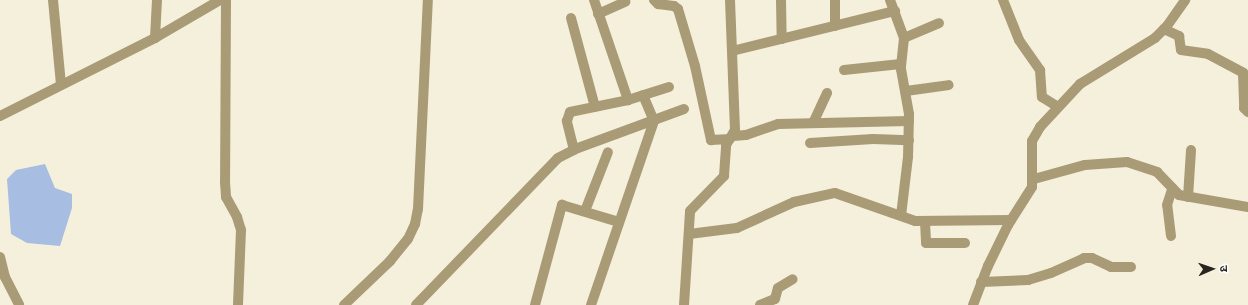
<!DOCTYPE html>
<meta charset="utf-8">
<style>
body{margin:0}
#map{position:relative;width:1248px;height:305px;overflow:hidden;background:#f5f0dc;font-family:"Space Grotesk","Noto Sans Devanagari",sans-serif}
div>[style]{position:absolute}
.water>*{inset:0;background:#a7bde2}
.minor>*{height:10px;margin:-5px;padding:0 5px;transform-origin:5px;border-radius:5px;background:#aa9b77}
span{translate:-50% -50%;white-space:nowrap;text-align:center;line-height:1.15;-webkit-text-stroke:4px #fff;paint-order:stroke}
.north{position:absolute;left:1192px;top:249px;width:40px;height:40px;-webkit-text-stroke:3px #fff;paint-order:stroke;rotate:88deg;font-size:11px;font-weight:700;line-height:16px;text-align:center;color:#27251d}
.north::after{content:'';display:block;margin:auto;width:14px;height:18px;background:#27251d;clip-path:polygon(50% 0,100% 100%,50% 72%,0 100%)}
</style>
<div id="map">
<div class="water">
<div style="clip-path:polygon(45px 164px,55px 188px,72px 194px,72px 208px,60px 246px,27px 243px,11px 234px,7px 179px,16px 170px)"></div>
</div>
<div class="minor">
<div style="left:53px;top:0;width:85px;rotate:84.6deg"></div>
<div style="left:226px;top:0;width:182px;rotate:90.3deg"></div>
<div style="left:225px;top:182px;width:15px;rotate:86deg"></div>
<div style="left:226px;top:197px;width:23px;rotate:61deg"></div>
<div style="left:237px;top:217px;width:14px;rotate:73deg"></div>
<div style="left:241px;top:230px;width:75px;rotate:92.3deg"></div>
<div style="left:594px;top:0;width:106px;rotate:71.2deg"></div>
<div style="left:654px;top:0;width:6px;rotate:45deg"></div>
<div style="left:658px;top:4px;width:16px;rotate:7deg"></div>
<div style="left:674px;top:6px;width:5px;rotate:37deg"></div>
<div style="left:678px;top:9px;width:59px;rotate:73.4deg"></div>
<div style="left:695px;top:66px;width:76px;rotate:77.8deg"></div>
<div style="left:711px;top:140px;width:19px;rotate:-3deg"></div>
<div style="left:781px;top:0;width:39px;rotate:89deg"></div>
<div style="left:835px;top:0;width:26px;rotate:90deg"></div>
<div style="left:890px;top:0;width:40px;rotate:69.8deg"></div>
<div style="left:904px;top:38px;width:31px;rotate:96deg"></div>
<div style="left:901px;top:69px;width:46px;rotate:79.9deg"></div>
<div style="left:909px;top:114px;width:43px;rotate:91.3deg"></div>
<div style="left:908px;top:157px;width:59px;rotate:96.8deg"></div>
<div style="left:1003px;top:0;width:43px;rotate:68.2deg"></div>
<div style="left:1019px;top:40px;width:37px;rotate:55deg"></div>
<div style="left:1040px;top:70px;width:27px;rotate:86deg"></div>
<div style="left:1042px;top:97px;width:19px;rotate:32deg"></div>
<div style="left:598px;top:14px;width:30px;rotate:-24deg"></div>
<div style="left:571px;top:18px;width:92px;rotate:74.9deg"></div>
<div style="left:1164px;top:29px;width:17px;rotate:25deg"></div>
<div style="left:1179px;top:36px;width:14px;rotate:82deg"></div>
<div style="left:1181px;top:50px;width:27px;rotate:8deg"></div>
<div style="left:1208px;top:54px;width:40px;rotate:28deg"></div>
<div style="left:1243px;top:73px;width:35px;rotate:88deg"></div>
<div style="left:1244px;top:108px;width:6px;rotate:45deg"></div>
<div style="left:155px;top:38px;width:38px;rotate:-87deg"></div>
<div style="left:904px;top:38px;width:38px;rotate:-23deg"></div>
<div style="left:732px;top:51px;width:168px;rotate:-13.8deg"></div>
<div style="left:844px;top:70px;width:57px;rotate:-6deg"></div>
<div style="left:906px;top:91px;width:43px;rotate:-7.9deg"></div>
<div style="left:0;top:116px;width:174px;rotate:-26.7deg"></div>
<div style="left:155px;top:38px;width:75px;rotate:-30.3deg"></div>
<div style="left:814px;top:121px;width:31px;rotate:-65deg"></div>
<div style="left:733px;top:136px;width:13px;rotate:-4deg"></div>
<div style="left:746px;top:135px;width:34px;rotate:-19deg"></div>
<div style="left:778px;top:124px;width:131px;rotate:-1.3deg"></div>
<div style="left:810px;top:143px;width:63px;rotate:-3.6deg"></div>
<div style="left:873px;top:139px;width:36px;rotate:2deg"></div>
<div style="left:574px;top:150px;width:30px;rotate:-104deg"></div>
<div style="left:567px;top:121px;width:9px;rotate:-72deg"></div>
<div style="left:570px;top:112px;width:59px;rotate:-11.7deg"></div>
<div style="left:628px;top:100px;width:43px;rotate:-17.6deg"></div>
<div style="left:1034px;top:179px;width:53px;rotate:-15.4deg"></div>
<div style="left:1085px;top:165px;width:42px;rotate:-4.1deg"></div>
<div style="left:1127px;top:162px;width:32px;rotate:18deg"></div>
<div style="left:1157px;top:172px;width:32px;rotate:46deg"></div>
<div style="left:1179px;top:195px;width:70px;rotate:9.9deg"></div>
<div style="left:1188px;top:197px;width:47px;rotate:-86.3deg"></div>
<div style="left:585px;top:211px;width:63px;rotate:-68.7deg"></div>
<div style="left:925px;top:222px;width:21px;rotate:87deg"></div>
<div style="left:926px;top:243px;width:39px"></div>
<div style="left:689px;top:234px;width:48px;rotate:-7.1deg"></div>
<div style="left:737px;top:228px;width:63px;rotate:-24.5deg"></div>
<div style="left:794px;top:202px;width:42px;rotate:-12.4deg"></div>
<div style="left:835px;top:193px;width:85px;rotate:19.3deg"></div>
<div style="left:915px;top:221px;width:96px;rotate:-0.6deg"></div>
<div style="left:1171px;top:236px;width:31px;rotate:-97deg"></div>
<div style="left:1167px;top:205px;width:16px;rotate:-72deg"></div>
<div style="left:0;top:257px;width:21px;rotate:76deg"></div>
<div style="left:5px;top:277px;width:31px;rotate:63deg"></div>
<div style="left:981px;top:282px;width:47px;rotate:-2.4deg"></div>
<div style="left:1028px;top:280px;width:24px;rotate:-17deg"></div>
<div style="left:1051px;top:273px;width:36px;rotate:-24deg"></div>
<div style="left:1084px;top:258px;width:8px"></div>
<div style="left:1092px;top:258px;width:21px;rotate:25deg"></div>
<div style="left:1111px;top:267px;width:20px"></div>
<div style="left:344px;top:305px;width:64px;rotate:-43.7deg"></div>
<div style="left:390px;top:261px;width:28px;rotate:-51deg"></div>
<div style="left:408px;top:239px;width:17px;rotate:-65deg"></div>
<div style="left:415px;top:224px;width:15px;rotate:-79deg"></div>
<div style="left:418px;top:209px;width:209px;rotate:-87.3deg"></div>
<div style="left:416px;top:305px;width:204px;rotate:-46deg"></div>
<div style="left:558px;top:158px;width:22px;rotate:-27deg"></div>
<div style="left:578px;top:148px;width:113px;rotate:-20.2deg"></div>
<div style="left:535px;top:305px;width:104px;rotate:-74.9deg"></div>
<div style="left:562px;top:205px;width:59px;rotate:16.6deg"></div>
<div style="left:591px;top:305px;width:194px;rotate:-71.1deg"></div>
<div style="left:654px;top:121px;width:28px;rotate:-113deg"></div>
<div style="left:684px;top:305px;width:94px;rotate:-86.3deg"></div>
<div style="left:690px;top:211px;width:49px;rotate:-45.8deg"></div>
<div style="left:724px;top:176px;width:31px;rotate:-86deg"></div>
<div style="left:726px;top:145px;width:17px;rotate:-59deg"></div>
<div style="left:735px;top:130px;width:130px;rotate:-92.2deg"></div>
<div style="left:760px;top:305px;width:16px;rotate:-22deg"></div>
<div style="left:775px;top:299px;width:11px;rotate:-75deg"></div>
<div style="left:778px;top:288px;width:17px;rotate:-31deg"></div>
<div style="left:973px;top:305px;width:42px;rotate:-69deg"></div>
<div style="left:988px;top:266px;width:46px;rotate:-64deg"></div>
<div style="left:1008px;top:225px;width:45px;rotate:-57.7deg"></div>
<div style="left:1032px;top:187px;width:46px;rotate:-90deg"></div>
<div style="left:1032px;top:141px;width:16px;rotate:-60deg"></div>
<div style="left:1040px;top:127px;width:59px;rotate:-47.1deg"></div>
<div style="left:1080px;top:84px;width:88px;rotate:-31.5deg"></div>
<div style="left:1155px;top:38px;width:17px;rotate:-45deg"></div>
<div style="left:1167px;top:26px;width:32px;rotate:-55deg"></div>
</div>
<div class="north">उ</div>
</div>
